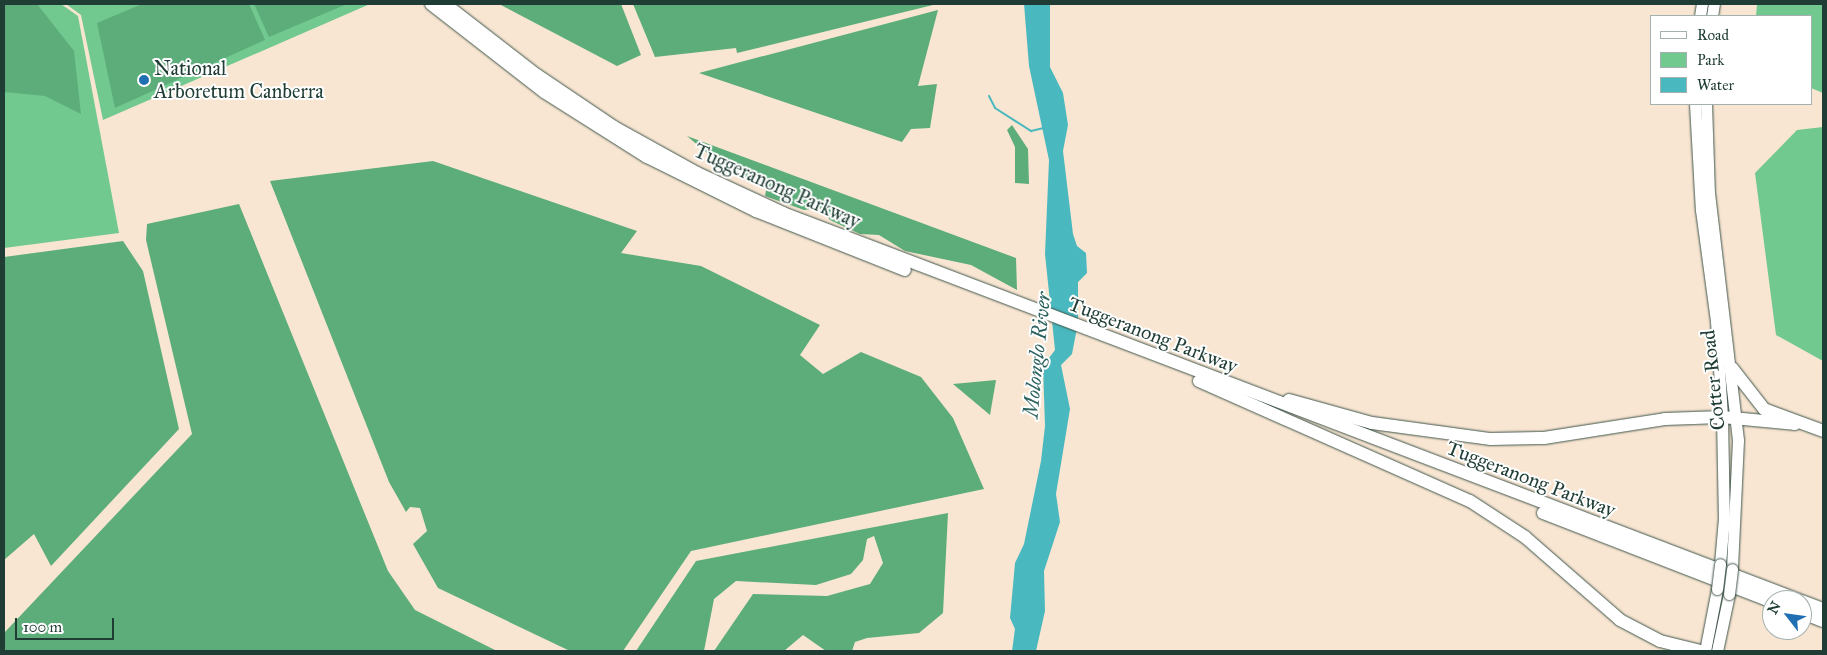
<!DOCTYPE html>
<style>
body{margin:0}
#map{position:relative;width:1827px;height:655px;overflow:hidden;background:#f8e6d2;font-family:"IM FELL Great Primer",serif}
div>[style]{position:absolute}
.green>*{inset:0;background:#71c98f}
.forest>*{inset:0;background:#5cad7a}
.water>*{inset:0;background:#4ab9bf}
.stream>*{height:2px;margin:-1px;padding:0 1px;transform-origin:1px;border-radius:1px;background:#4ab9bf}
.roads{filter:drop-shadow(0 0 1px #40564c) drop-shadow(0 0 1px #40564c)}
.primary>*{height:11px;margin:-5.5px;padding:0 5.5px;transform-origin:5.5px;border-radius:5.5px;background:#fff}
.motorway>*{height:12px;margin:-6px;padding:0 6px;transform-origin:6px;border-radius:6px;background:#fff}
.bridges{filter:drop-shadow(0 0 1px #40564c) drop-shadow(0 0 1px #40564c)}
.primary-bridge>*{height:11px;margin:-5.5px;padding:0 5.5px;transform-origin:5.5px;border-radius:5.5px;background:#fff}
.dots>*{width:14px;height:14px;translate:-50% -50%;box-sizing:border-box;border:2px solid #fff;border-radius:50%}
span{translate:-50% -50%;white-space:nowrap;text-align:center;line-height:1.15;-webkit-text-stroke:4px #fff;paint-order:stroke}
.poi-label{font-size:20px;color:#1f3d34}
.left{translate:0 -50%;text-align:left}
.street-label{font-size:20px;color:#1f3d34}
.water-label{font-size:21px;color:#2c625e;font-style:italic}
.frame{position:absolute;inset:0;border:5px solid #1f3d34;pointer-events:none}
.legend{position:absolute;left:1650px;top:15px;width:162px;height:90px;box-sizing:border-box;background:#fff;border:1px solid #a5b1ae;margin:0;padding:6px 9px;list-style:none;font-size:15px;color:#1f3d34}
.legend li{display:flex;align-items:center;gap:10px;height:25px}
.legend b{width:25px;border:1px solid #a5b1ae}
.north{position:absolute;left:1762px;top:590px;width:50px;height:50px;box-sizing:border-box;background:#fff;border:1px solid #a5b1ae;border-radius:50%;rotate:300deg;font-size:14px;font-weight:700;line-height:20px;text-align:center;color:#1f3d34}
.north::after{content:'';display:block;margin:auto;width:18px;height:22px;background:#1f6fb2;clip-path:polygon(50% 0,100% 100%,50% 72%,0 100%)}
.scale{position:absolute;left:15px;top:618px;width:99px;height:22px;box-sizing:border-box;border:2px solid #1f3d34;border-top:0;padding-left:6px;font-size:15px;line-height:18px;white-space:nowrap;color:#1f3d34;-webkit-text-stroke:4px #fff;paint-order:stroke}
</style>
<div id="map">
<div class="green">
<div style="clip-path:polygon(4px 4px,61px 4px,78px 16px,119px 233px,4px 248px)"></div>
<div style="clip-path:polygon(66px 4px,370px 4px,103px 120px,81px 15px)"></div>
<div style="clip-path:polygon(1757px 4px,1823px 4px,1823px 93px,1811px 88px,1811px 16px,1756px 16px)"></div>
<div style="clip-path:polygon(1823px 127px,1823px 361px,1776px 335px,1755px 173px,1797px 130px)"></div>
</div>
<div class="forest">
<div style="clip-path:polygon(4px 4px,37px 4px,74px 51px,81px 114px,45px 96px,4px 92px)"></div>
<div style="clip-path:polygon(142px 4px,249px 4px,265px 40px,115px 108px,97px 23px)"></div>
<div style="clip-path:polygon(254px 4px,347px 4px,269px 37px)"></div>
<div style="clip-path:polygon(499px 4px,621px 4px,641px 55px,617px 66px)"></div>
<div style="clip-path:polygon(633px 4px,937px 4px,737px 53px,736px 48px,655px 57px)"></div>
<div style="clip-path:polygon(938px 10px,918px 86px,937px 84px,930px 128px,911px 129px,902px 142px,699px 73px)"></div>
<div style="clip-path:polygon(1012px 125px,1028px 149px,1029px 184px,1015px 183px,1015px 147px,1007px 130px)"></div>
<div style="clip-path:polygon(687px 136px,1016px 258px,1017px 290px,971px 265px,905px 251px,879px 235px,860px 234px,830px 220px,820px 208px,804px 210px,765px 196px,767px 185px,727px 170px)"></div>
<div style="clip-path:polygon(433px 161px,637px 231px,621px 253px,701px 266px,820px 325px,800px 355px,823px 374px,861px 352px,921px 377px,953px 418px,984px 489px,691px 551px,623px 651px,570px 651px,438px 588px,413px 544px,427px 531px,420px 508px,410px 507px,406px 512px,389px 482px,270px 181px)"></div>
<div style="clip-path:polygon(239px 204px,388px 571px,415px 610px,497px 651px,4px 650px,4px 633px,192px 434px,146px 240px,147px 224px)"></div>
<div style="clip-path:polygon(123px 241px,143px 271px,179px 429px,51px 566px,34px 534px,4px 560px,4px 257px)"></div>
<div style="clip-path:polygon(996px 380px,990px 415px,953px 384px)"></div>
<div style="clip-path:polygon(948px 513px,943px 613px,919px 633px,867px 638px,855px 642px,852px 651px,826px 651px,803px 635px,784px 651px,714px 651px,753px 594px,827px 596px,870px 584px,883px 563px,874px 536px,867px 539px,863px 560px,851px 574px,816px 585px,736px 581px,714px 599px,704px 651px,636px 651px,696px 561px)"></div>
</div>
<div class="water">
<div style="clip-path:polygon(1024px 4px,1050px 4px,1050px 67px,1063px 93px,1068px 125px,1063px 151px,1073px 234px,1077px 246px,1086px 253px,1087px 273px,1078px 282px,1078px 323px,1072px 354px,1061px 365px,1070px 409px,1056px 494px,1060px 522px,1044px 571px,1045px 611px,1036px 651px,1012px 651px,1015px 629px,1010px 618px,1015px 563px,1024px 544px,1041px 461px,1045px 426px,1043px 366px,1055px 350px,1045px 254px,1049px 160px,1029px 66px)"></div>
</div>
<div class="stream">
<div style="left:989px;top:96px;width:13px;rotate:63deg"></div>
<div style="left:995px;top:108px;width:43px;rotate:32.6deg"></div>
<div style="left:1031px;top:131px;width:13px;rotate:-13deg"></div>
</div>
<div class="roads">
<div class="primary">
<div style="left:1700px;top:16px;width:12px;rotate:-81deg"></div>
<div style="left:1712px;top:16px;width:12px;rotate:-81deg"></div>
<div style="left:1695px;top:104px;width:106px;rotate:86.8deg"></div>
<div style="left:1701px;top:210px;width:112px;rotate:82.3deg"></div>
<div style="left:1716px;top:321px;width:96px;rotate:86.4deg"></div>
<div style="left:1722px;top:417px;width:101px;rotate:88.9deg"></div>
<div style="left:1724px;top:518px;width:46px;rotate:95deg"></div>
<div style="left:1706px;top:104px;width:89px;rotate:88.1deg"></div>
<div style="left:1709px;top:193px;width:249px;rotate:83.3deg"></div>
<div style="left:1738px;top:440px;width:129px;rotate:92.7deg"></div>
<div style="left:1705px;top:651px;width:63px;rotate:-79deg"></div>
<div style="left:1717px;top:651px;width:58px;rotate:-78.1deg"></div>
</div>
<div class="motorway">
<div style="left:431px;top:4px;width:143px;rotate:37.9deg"></div>
<div style="left:544px;top:92px;width:122px;rotate:32.3deg"></div>
<div style="left:647px;top:157px;width:122px;rotate:26.4deg"></div>
<div style="left:756px;top:211px;width:160px;rotate:21.6deg"></div>
<div style="left:445px;top:4px;width:116px;rotate:37.7deg"></div>
<div style="left:537px;top:75px;width:93px;rotate:34deg"></div>
<div style="left:614px;top:127px;width:95px;rotate:29deg"></div>
<div style="left:697px;top:173px;width:95px;rotate:24.9deg"></div>
<div style="left:783px;top:213px;width:1087px;rotate:20.85deg"></div>
<div style="left:1732px;top:368px;width:52px;rotate:52deg"></div>
<div style="left:1764px;top:409px;width:63px;rotate:20.4deg"></div>
<div style="left:1199px;top:381px;width:296px;rotate:23.9deg"></div>
<div style="left:1470px;top:501px;width:66px;rotate:33.2deg"></div>
<div style="left:1525px;top:537px;width:126px;rotate:41.1deg"></div>
<div style="left:1620px;top:620px;width:45px;rotate:27.7deg"></div>
<div style="left:1660px;top:641px;width:41px;rotate:14deg"></div>
<div style="left:1289px;top:400px;width:86px;rotate:15.5deg"></div>
<div style="left:1372px;top:423px;width:120px;rotate:7.7deg"></div>
<div style="left:1491px;top:439px;width:53px;rotate:-1.1deg"></div>
<div style="left:1544px;top:438px;width:122px;rotate:-8.9deg"></div>
<div style="left:1665px;top:419px;width:57px;rotate:-2deg"></div>
<div style="left:1722px;top:417px;width:73px;rotate:5.5deg"></div>
<div style="left:1543px;top:513px;width:246px;rotate:21.2deg"></div>
<div style="left:1802px;top:601px;width:22px;rotate:21deg"></div>
<div style="left:1802px;top:613px;width:22px;rotate:21deg"></div>
</div>
</div>
<div class="bridges">
<div class="primary-bridge">
<div style="left:1717px;top:589px;width:25px;rotate:-83deg"></div>
<div style="left:1729px;top:594px;width:25px;rotate:-83deg"></div>
</div>
</div>
<div class="dots">
<div style="left:144px;top:80px;background:#1f6fb2"></div>
</div>
<div class="poi-label">
<span class="left" style="left:154px;top:80px">National<br>Arboretum Canberra</span>
</div>
<div class="street-label">
<span style="left:777px;top:186px;rotate:24deg">Tuggeranong Parkway</span>
<span style="left:1153px;top:335px;rotate:21deg">Tuggeranong Parkway</span>
<span style="left:1713px;top:380px;rotate:-96deg">Cotter Road</span>
<span style="left:1531px;top:479px;rotate:21deg">Tuggeranong Parkway</span>
</div>
<div class="water-label">
<span style="left:1037px;top:355px;rotate:-84deg">Molonglo River</span>
</div>
<div class="frame"></div>
<ul class="legend">
<li><b style="height:6px;background:#fff"></b>Road</li>
<li><b style="height:14px;background:#71c98f"></b>Park</li>
<li><b style="height:14px;background:#4ab9bf"></b>Water</li>
</ul>
<div class="north">N</div>
<div class="scale">100 m</div>
</div>
